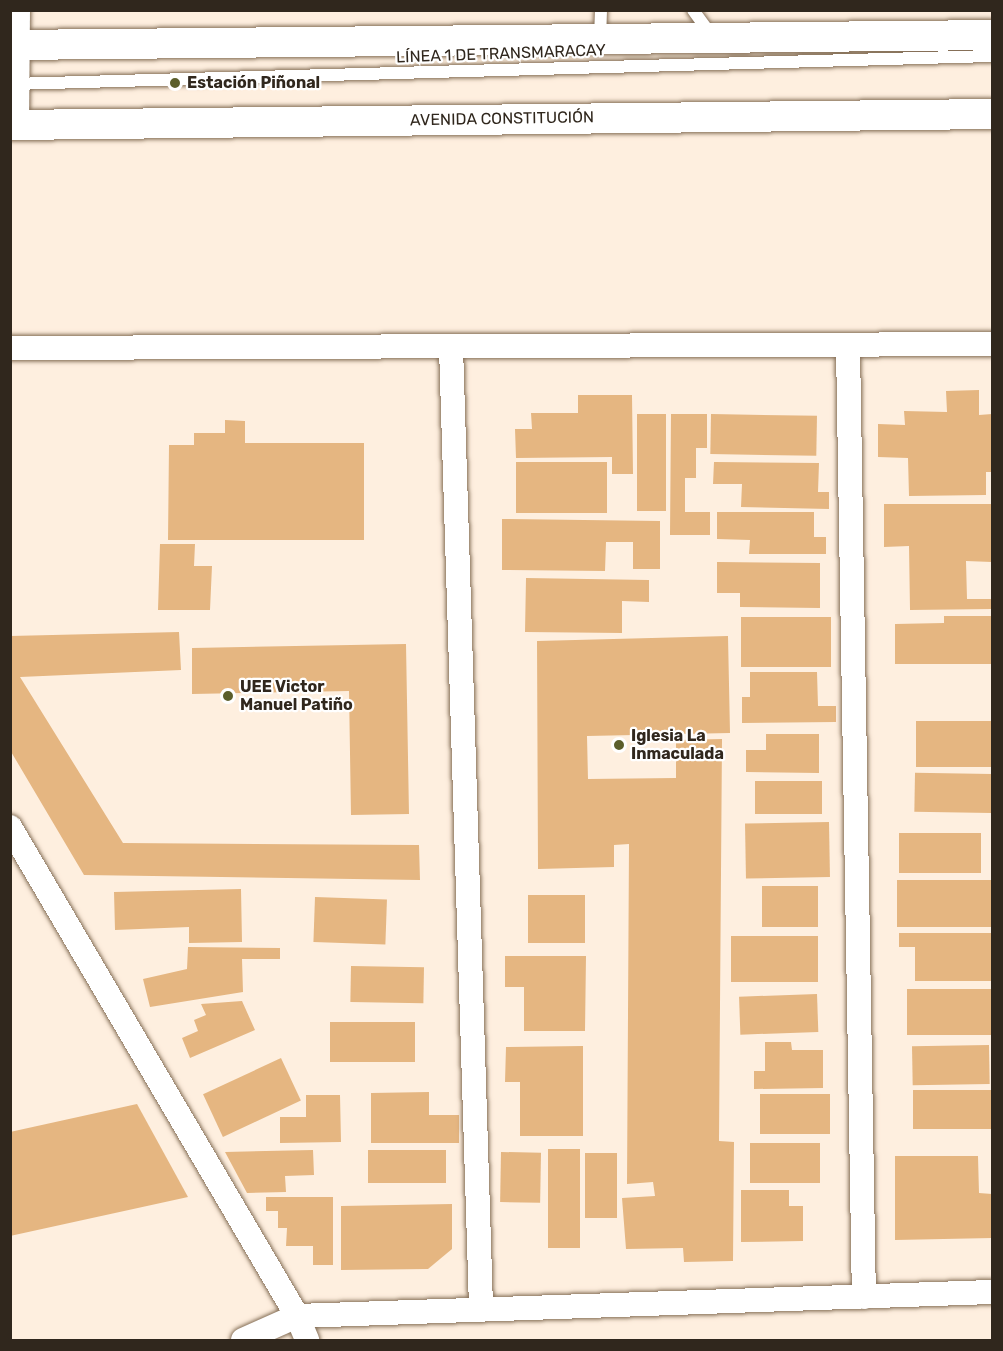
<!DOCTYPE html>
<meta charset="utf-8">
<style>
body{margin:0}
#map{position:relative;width:1003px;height:1351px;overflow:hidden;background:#feefdf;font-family:Rubik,sans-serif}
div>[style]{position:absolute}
.building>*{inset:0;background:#e5b681;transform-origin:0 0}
.roads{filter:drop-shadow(0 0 2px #856f57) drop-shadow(0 0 2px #856f57)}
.service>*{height:12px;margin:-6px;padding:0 6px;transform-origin:6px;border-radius:6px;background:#fff}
.minor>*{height:24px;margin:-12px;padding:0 12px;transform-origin:12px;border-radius:12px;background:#fff}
.tertiary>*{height:30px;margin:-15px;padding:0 15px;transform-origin:15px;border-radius:15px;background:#fff}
.dots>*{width:16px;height:16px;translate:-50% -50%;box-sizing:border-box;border:3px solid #fff;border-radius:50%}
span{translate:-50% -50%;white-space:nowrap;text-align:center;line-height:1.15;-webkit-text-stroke:4.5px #fff;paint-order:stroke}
.street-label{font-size:16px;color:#30271d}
.poi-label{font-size:16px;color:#30271d;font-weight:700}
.left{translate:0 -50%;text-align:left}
.frame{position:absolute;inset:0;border:12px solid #30271d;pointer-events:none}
</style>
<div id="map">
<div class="building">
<div style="clip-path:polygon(979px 390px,979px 415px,992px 414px,992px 472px,986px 472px,986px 495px,909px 496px,908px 458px,878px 457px,878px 424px,905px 425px,904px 411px,947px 412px,946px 391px)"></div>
<div style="clip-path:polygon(578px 395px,632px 395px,633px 474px,612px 474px,612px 457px,516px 458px,515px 429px,532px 429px,531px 413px,578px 413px)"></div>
<div style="left:637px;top:414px;width:29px;height:97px"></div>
<div style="clip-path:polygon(671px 414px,707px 414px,707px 448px,696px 448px,696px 478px,685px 478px,685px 512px,710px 512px,710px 535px,670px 535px)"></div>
<div style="left:711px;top:414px;width:106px;height:40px;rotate:1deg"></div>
<div style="clip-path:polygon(225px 420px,245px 421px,245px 443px,364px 443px,364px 540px,168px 540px,169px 445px,194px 445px,194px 433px,225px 433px)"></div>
<div style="left:516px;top:462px;width:91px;height:51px"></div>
<div style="clip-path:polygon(714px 462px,819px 463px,818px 492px,829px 492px,829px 509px,741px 507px,742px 484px,713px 484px)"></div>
<div style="clip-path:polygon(884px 504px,992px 504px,992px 562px,966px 561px,967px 599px,992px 599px,992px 609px,910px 610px,909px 546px,884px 547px)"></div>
<div style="clip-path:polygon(717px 512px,814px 512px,814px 537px,826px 537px,826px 554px,749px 554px,750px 540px,717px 539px)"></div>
<div style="clip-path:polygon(502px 519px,660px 521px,660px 569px,633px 569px,633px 542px,606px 542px,605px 571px,502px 570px)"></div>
<div style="clip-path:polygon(160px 544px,195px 544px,194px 566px,212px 566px,210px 610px,158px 610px)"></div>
<div style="clip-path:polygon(717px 562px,820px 563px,820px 608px,740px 607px,740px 593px,717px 593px)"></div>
<div style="clip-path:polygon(526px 578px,649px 580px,649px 602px,622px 601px,622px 633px,525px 632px)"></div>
<div style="clip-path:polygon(944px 616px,992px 616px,992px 664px,895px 664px,895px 624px,944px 623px)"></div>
<div style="left:741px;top:617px;width:90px;height:50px"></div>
<div style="clip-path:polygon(179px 632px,181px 670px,20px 677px,123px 843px,419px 845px,420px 880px,84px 875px,10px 750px,10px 636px)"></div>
<div style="clip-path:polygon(728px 636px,730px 733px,587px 736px,588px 779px,676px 778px,676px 740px,722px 739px,719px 1141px,734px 1142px,733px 1261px,684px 1262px,683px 1248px,626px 1249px,622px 1198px,655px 1196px,653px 1182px,627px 1184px,629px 844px,614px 845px,614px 867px,538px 869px,537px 641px)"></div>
<div style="clip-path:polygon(406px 644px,409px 814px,351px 815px,349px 691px,192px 694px,192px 648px)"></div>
<div style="clip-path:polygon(750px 672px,817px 672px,818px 706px,836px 706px,836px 722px,742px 723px,742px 697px,750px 697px)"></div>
<div style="left:916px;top:721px;width:76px;height:46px"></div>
<div style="clip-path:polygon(766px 734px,819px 734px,819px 773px,746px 772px,746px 750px,766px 750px)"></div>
<div style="left:992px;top:774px;width:39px;height:77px;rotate:91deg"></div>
<div style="left:755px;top:781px;width:67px;height:33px"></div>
<div style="left:829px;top:822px;width:55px;height:84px;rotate:89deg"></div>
<div style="left:981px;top:833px;width:40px;height:82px;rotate:90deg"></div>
<div style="left:897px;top:880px;width:95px;height:47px"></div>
<div style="left:762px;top:886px;width:56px;height:41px"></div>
<div style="clip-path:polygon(241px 889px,242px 942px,189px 943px,189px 927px,115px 930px,114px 892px)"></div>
<div style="left:528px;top:895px;width:57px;height:48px"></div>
<div style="left:315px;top:897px;width:72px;height:45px;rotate:2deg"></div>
<div style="clip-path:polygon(899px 933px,992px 933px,992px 981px,915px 981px,915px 947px,899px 947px)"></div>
<div style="left:818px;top:936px;width:46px;height:87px;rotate:90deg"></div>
<div style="clip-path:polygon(188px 947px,280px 948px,280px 959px,242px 959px,243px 992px,150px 1007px,143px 979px,187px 969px)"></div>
<div style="clip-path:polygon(505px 956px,586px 956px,585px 1031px,524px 1031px,524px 987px,505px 987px)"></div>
<div style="left:351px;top:966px;width:73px;height:36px;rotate:1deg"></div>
<div style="left:992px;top:989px;width:46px;height:85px;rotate:90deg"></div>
<div style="left:817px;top:994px;width:38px;height:78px;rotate:88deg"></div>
<div style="clip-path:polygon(242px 1001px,255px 1030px,190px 1058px,182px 1038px,198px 1031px,194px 1020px,206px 1015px,201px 1004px)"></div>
<div style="left:415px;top:1022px;width:40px;height:85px;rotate:90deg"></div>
<div style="clip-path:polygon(765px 1042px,791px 1042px,792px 1050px,823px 1050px,823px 1088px,754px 1089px,754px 1071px,765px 1071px)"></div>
<div style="left:989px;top:1045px;width:39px;height:77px;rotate:89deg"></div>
<div style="clip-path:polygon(583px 1046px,583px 1136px,520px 1136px,520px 1082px,505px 1082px,506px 1047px)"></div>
<div style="left:281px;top:1058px;width:47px;height:86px;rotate:65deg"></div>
<div style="left:992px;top:1090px;width:39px;height:79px;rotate:90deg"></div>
<div style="clip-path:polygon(429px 1092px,429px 1115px,459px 1115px,459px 1143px,371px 1143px,371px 1093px)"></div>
<div style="left:830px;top:1094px;width:40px;height:70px;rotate:90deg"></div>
<div style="clip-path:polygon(306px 1095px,340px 1095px,341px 1142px,280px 1143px,280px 1117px,306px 1117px)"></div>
<div style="clip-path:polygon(137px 1104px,188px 1197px,10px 1236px,10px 1132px)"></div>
<div style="left:820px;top:1143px;width:40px;height:70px;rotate:90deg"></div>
<div style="left:548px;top:1149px;width:32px;height:99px"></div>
<div style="clip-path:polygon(313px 1150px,314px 1175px,285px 1176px,286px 1192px,247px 1193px,225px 1152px)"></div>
<div style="left:368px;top:1150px;width:78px;height:33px"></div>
<div style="left:501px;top:1152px;width:40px;height:50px;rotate:1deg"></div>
<div style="left:585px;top:1153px;width:32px;height:65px"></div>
<div style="clip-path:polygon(895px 1156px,978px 1156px,979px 1193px,992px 1194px,992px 1238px,895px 1240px)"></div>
<div style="clip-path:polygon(741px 1190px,789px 1190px,789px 1206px,803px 1206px,803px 1241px,741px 1242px)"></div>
<div style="clip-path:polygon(266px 1197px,333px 1197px,333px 1265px,313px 1265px,313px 1246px,286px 1246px,287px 1228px,278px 1228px,278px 1211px,266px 1211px)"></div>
<div style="clip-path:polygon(452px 1204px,452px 1249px,428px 1269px,341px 1270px,341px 1206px)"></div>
</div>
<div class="roads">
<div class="service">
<div style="left:693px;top:10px;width:32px;rotate:54deg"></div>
<div style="left:600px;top:39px;width:29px;rotate:-88deg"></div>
<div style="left:13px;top:84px;width:979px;rotate:-1.64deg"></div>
</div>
<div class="minor">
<div style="left:17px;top:125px;width:115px;rotate:-89.5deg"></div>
<div style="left:451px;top:347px;width:962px;rotate:88.21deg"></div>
<div style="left:848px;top:347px;width:950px;rotate:89.04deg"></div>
<div style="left:10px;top:348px;width:982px;rotate:-0.23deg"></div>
<div style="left:10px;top:827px;width:567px;rotate:59.59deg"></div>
<div style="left:297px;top:1316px;width:26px;rotate:67deg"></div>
<div style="left:243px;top:1340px;width:59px;rotate:-24deg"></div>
<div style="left:297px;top:1316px;width:695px;rotate:-1.98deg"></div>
</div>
<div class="tertiary">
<div style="left:10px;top:45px;width:982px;rotate:-0.58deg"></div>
<div style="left:10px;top:125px;width:982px;rotate:-0.64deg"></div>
</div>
</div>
<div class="dots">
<div style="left:175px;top:83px;background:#5b5e2b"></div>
<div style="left:228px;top:696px;background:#5b5e2b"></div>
<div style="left:619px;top:745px;background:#5b5e2b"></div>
</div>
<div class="street-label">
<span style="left:501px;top:54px;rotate:-2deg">LÍNEA 1 DE TRANSMARACAY</span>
<span style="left:502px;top:119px;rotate:-1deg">AVENIDA CONSTITUCIÓN</span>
</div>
<div class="poi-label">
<span class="left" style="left:187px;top:83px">Estación Piñonal</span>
<span class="left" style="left:240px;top:696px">UEE Victor<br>Manuel Patiño</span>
<span class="left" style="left:631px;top:745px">Iglesia La<br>Inmaculada</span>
</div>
<div class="frame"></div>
</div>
